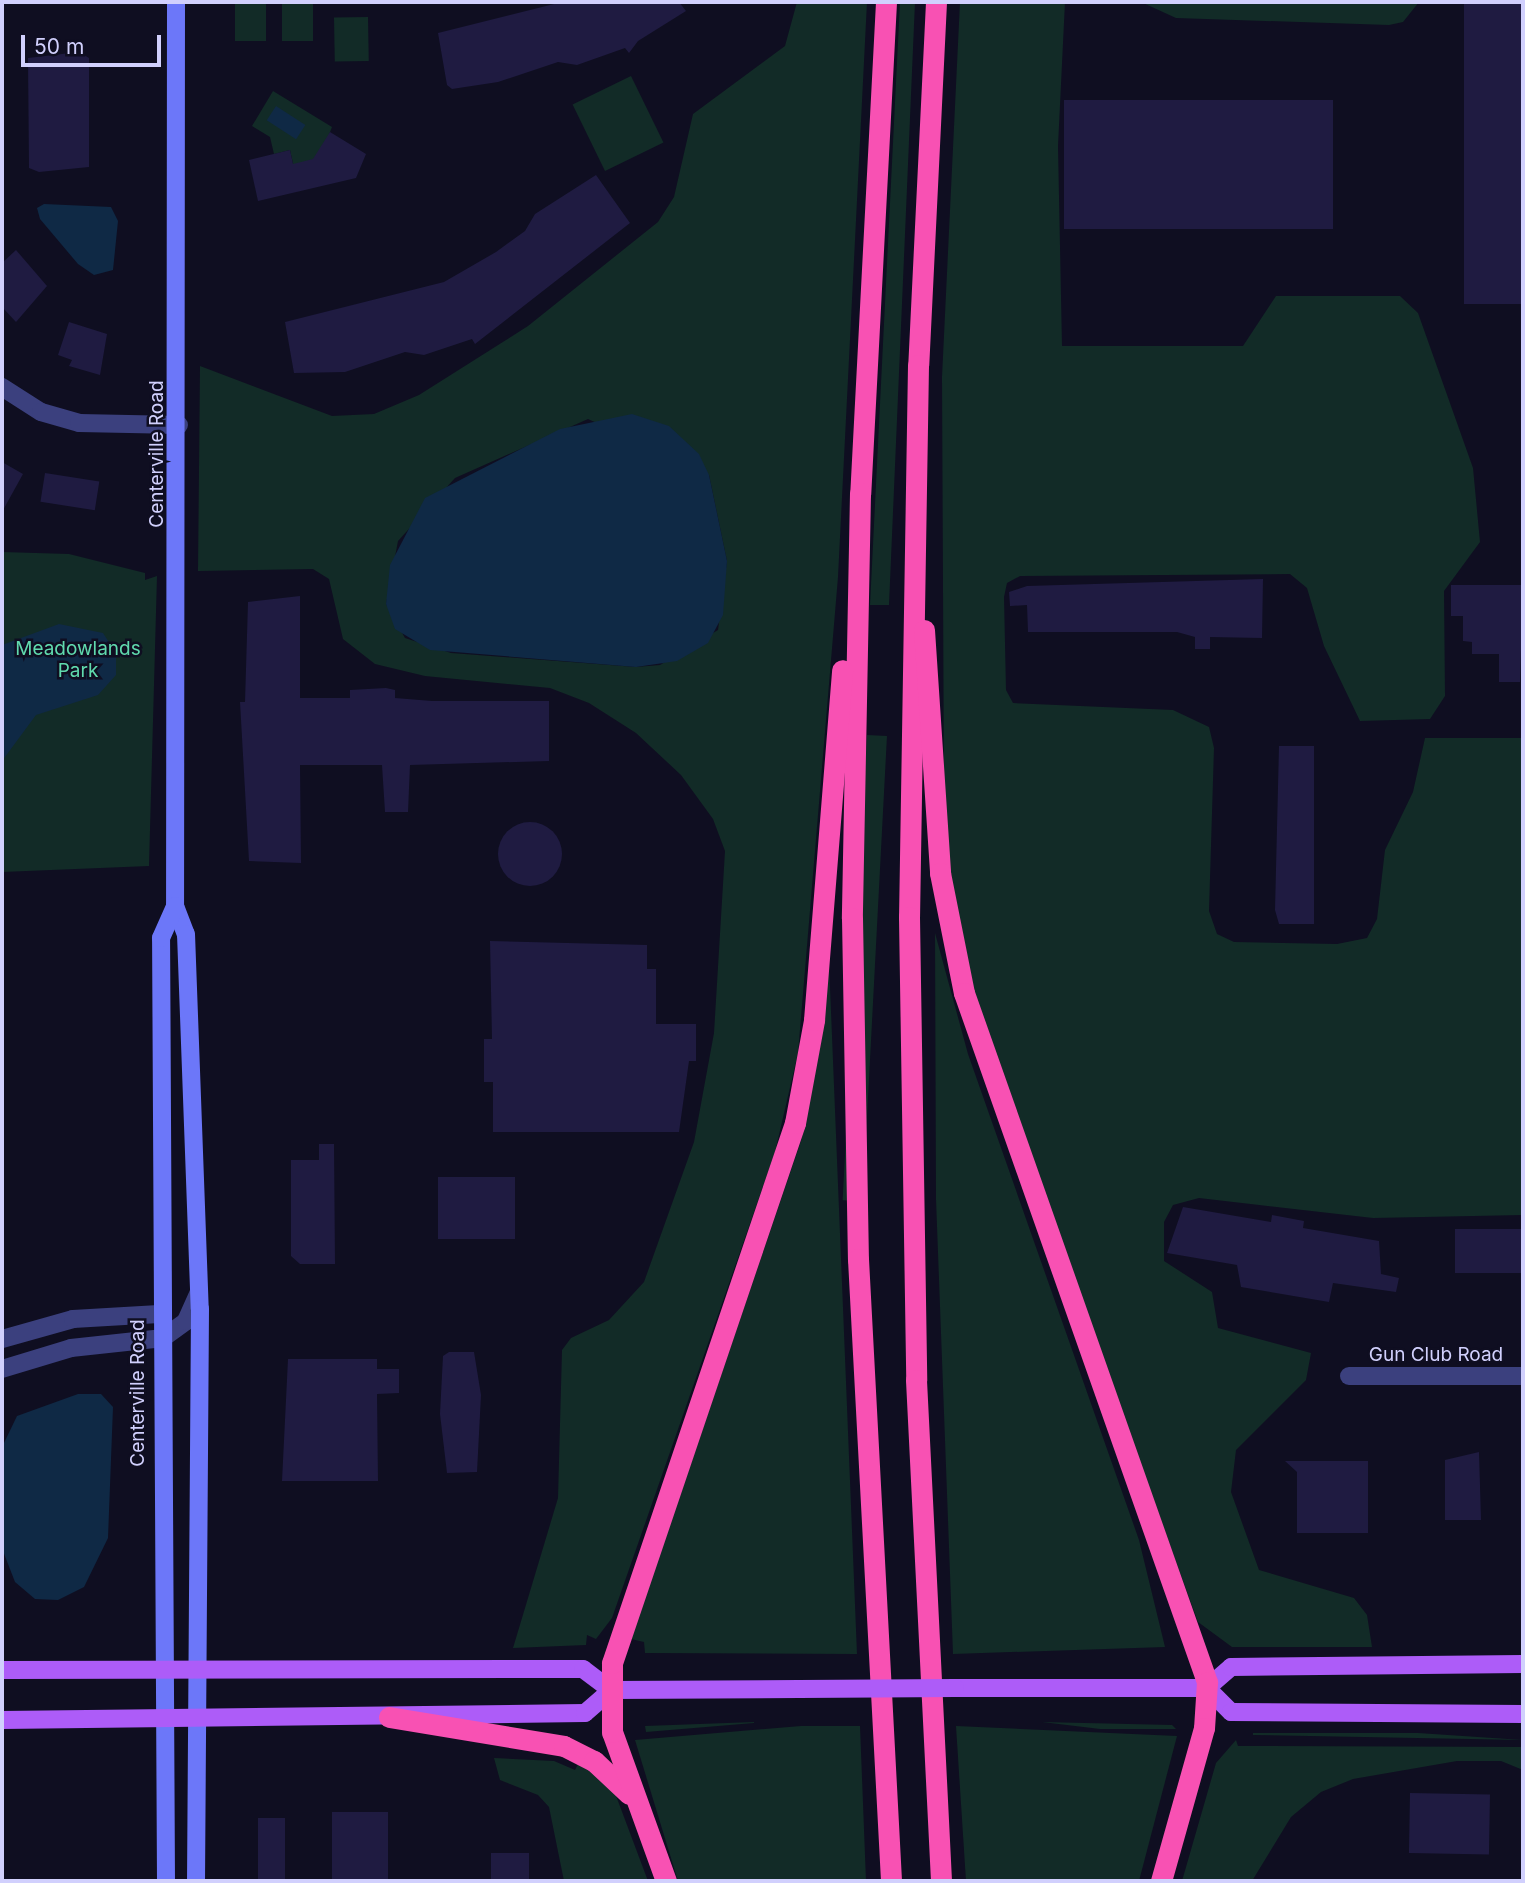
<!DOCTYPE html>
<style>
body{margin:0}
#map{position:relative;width:1525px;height:1883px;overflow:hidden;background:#0f0e21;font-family:Inter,sans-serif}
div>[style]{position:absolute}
.green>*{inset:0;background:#122b27;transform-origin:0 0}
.water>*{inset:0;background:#0f2945;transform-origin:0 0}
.building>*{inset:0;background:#1f1b41;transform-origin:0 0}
.round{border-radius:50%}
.street>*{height:18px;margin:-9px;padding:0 9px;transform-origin:9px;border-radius:9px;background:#3b407e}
.secondary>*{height:18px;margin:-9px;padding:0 9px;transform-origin:9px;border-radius:9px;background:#6c77f9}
.primary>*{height:18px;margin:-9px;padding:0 9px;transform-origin:9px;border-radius:9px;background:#ad5cf8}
.highway>*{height:21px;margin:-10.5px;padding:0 10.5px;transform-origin:10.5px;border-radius:10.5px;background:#f851b3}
.primary-bridge>*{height:18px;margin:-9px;padding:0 9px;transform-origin:9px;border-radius:9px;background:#ad5cf8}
span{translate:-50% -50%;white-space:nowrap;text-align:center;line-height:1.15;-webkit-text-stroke:5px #0f0e21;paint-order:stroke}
.street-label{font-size:19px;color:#d1d0fd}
.park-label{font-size:19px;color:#60daae}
.frame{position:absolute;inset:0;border:4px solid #d1d0fd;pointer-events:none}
.scale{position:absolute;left:21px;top:35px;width:140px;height:32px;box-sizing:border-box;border:4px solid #d1d0fd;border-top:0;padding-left:9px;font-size:21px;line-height:24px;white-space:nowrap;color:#d1d0fd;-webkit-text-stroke:5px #0f0e21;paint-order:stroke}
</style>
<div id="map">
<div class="green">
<div style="left:235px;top:2px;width:31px;height:39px"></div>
<div style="left:282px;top:2px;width:31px;height:39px"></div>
<div style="clip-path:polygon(evenodd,797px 2px,867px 2px,838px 577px,798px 1053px,775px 1152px,612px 1618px,596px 1639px,587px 1635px,586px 1645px,513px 1648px,558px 1498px,562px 1350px,571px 1338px,609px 1320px,644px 1282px,694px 1142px,714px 1033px,725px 851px,713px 819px,681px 775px,636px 733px,589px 703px,550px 688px,425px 676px,375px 664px,343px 639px,329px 579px,313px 569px,198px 571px,200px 366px,332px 416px,374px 414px,419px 395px,528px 326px,658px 222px,674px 197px,693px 114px,785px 46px,797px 2px,588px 419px,709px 475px,727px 561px,718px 630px,660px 665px,636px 667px,451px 653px,405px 638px,386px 604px,398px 541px,455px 478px,588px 419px)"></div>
<div style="clip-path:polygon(900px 2px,915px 2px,889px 605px,870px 605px)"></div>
<div style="clip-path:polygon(960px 2px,1065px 2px,1058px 146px,1062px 346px,1243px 346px,1276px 296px,1400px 296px,1418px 313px,1473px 468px,1480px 542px,1444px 591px,1445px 696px,1430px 719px,1360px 721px,1324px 646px,1307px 588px,1290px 574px,1020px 576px,1007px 583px,1004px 597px,1006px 690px,1013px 703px,1173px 710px,1209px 727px,1214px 748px,1209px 911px,1217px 934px,1234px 942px,1337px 944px,1367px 938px,1377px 919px,1385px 850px,1413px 792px,1425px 738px,1523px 738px,1523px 1215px,1373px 1218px,1199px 1198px,1173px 1205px,1164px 1222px,1164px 1261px,1212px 1292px,1218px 1328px,1311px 1353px,1306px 1380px,1236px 1450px,1231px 1492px,1259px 1570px,1354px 1598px,1367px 1615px,1372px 1647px,1232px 1647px,1198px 1622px,983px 1032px,951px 890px,944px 796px,942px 377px)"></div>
<div style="clip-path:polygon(1141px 2px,1419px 2px,1403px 22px,1389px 25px,1176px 18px)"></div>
<div style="left:368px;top:17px;width:44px;height:34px;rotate:89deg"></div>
<div style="left:631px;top:76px;width:74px;height:65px;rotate:64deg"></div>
<div style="clip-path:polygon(273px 91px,332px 127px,320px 158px,296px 177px,290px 150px,274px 154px,270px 137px,252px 126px)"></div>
<div style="clip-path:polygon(2px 552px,69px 554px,145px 573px,145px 580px,157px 576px,149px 866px,2px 872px)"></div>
<div style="left:867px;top:735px;width:20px;height:466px;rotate:3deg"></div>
<div style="clip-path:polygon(935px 933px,968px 1054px,1139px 1540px,1165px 1647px,953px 1654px,936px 1199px)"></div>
<div style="clip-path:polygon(829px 962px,857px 1654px,645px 1653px,644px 1642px,631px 1639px,801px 1141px,821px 1042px)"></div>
<div style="clip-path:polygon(754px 1722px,754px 1723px,646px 1732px,645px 1726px)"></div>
<div style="clip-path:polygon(1042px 1722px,1172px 1725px,1176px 1729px,1100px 1729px)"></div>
<div style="clip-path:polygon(801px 1726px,860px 1726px,866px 1881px,678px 1881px,635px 1740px)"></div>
<div style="clip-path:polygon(956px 1726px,1177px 1736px,1139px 1881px,966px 1881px)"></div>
<div style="clip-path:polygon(1253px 1733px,1418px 1733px,1523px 1740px,1253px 1735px)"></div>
<div style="clip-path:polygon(1236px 1740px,1238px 1746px,1523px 1747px,1523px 1770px,1501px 1761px,1457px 1761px,1353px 1779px,1321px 1792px,1291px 1817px,1252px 1881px,1182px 1881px,1216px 1763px)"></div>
<div style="clip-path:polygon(494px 1758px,554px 1761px,575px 1770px,580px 1760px,615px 1793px,648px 1881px,564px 1881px,549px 1807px,538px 1795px,500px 1780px)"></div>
</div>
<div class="water">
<div style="left:276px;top:106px;width:35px;height:17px;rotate:33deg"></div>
<div style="clip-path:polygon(44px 204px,111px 207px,118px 221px,113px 270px,94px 275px,78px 264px,40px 219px,37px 208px)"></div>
<div style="clip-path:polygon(632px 414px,669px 426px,699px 454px,709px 475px,727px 561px,723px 615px,708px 643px,677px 661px,636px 667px,430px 650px,395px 629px,386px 604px,390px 565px,425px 498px,560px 429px)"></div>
<div style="clip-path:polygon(59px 624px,103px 633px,116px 653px,116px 675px,98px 695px,36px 715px,2px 761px,2px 645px)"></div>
<div style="clip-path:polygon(78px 1394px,101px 1394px,113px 1407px,108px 1538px,84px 1587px,58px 1600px,35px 1599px,15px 1582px,3px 1551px,4px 1443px,17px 1416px)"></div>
</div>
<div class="building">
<div style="clip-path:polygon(562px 2px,679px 2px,686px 11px,638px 41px,629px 53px,625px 48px,577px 65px,558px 62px,498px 82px,452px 89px,447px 85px,438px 33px)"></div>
<div style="left:1464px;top:2px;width:59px;height:302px"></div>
<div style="clip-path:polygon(79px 52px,89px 58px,89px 167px,39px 172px,29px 168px,28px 58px)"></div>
<div style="left:1333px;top:100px;width:129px;height:269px;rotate:90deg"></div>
<div style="clip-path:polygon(330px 132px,366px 154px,356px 178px,258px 201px,249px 160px,290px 150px,293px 164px,313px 159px)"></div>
<div style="clip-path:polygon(596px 175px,630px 223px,475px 344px,472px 339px,424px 355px,405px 352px,345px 372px,294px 373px,285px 322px,444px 282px,496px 252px,525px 231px,535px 214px)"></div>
<div style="clip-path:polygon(16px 250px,47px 286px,16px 322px,2px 307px,2px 263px)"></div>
<div style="clip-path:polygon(69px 322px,107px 334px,100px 375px,69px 366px,72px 360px,58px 355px)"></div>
<div style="clip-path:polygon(2px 462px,23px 474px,2px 512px)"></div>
<div style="left:45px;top:473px;width:55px;height:29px;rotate:9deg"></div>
<div style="clip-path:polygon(1263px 579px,1262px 638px,1210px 637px,1210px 649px,1195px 649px,1195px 637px,1177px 632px,1028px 632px,1027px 605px,1010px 606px,1009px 592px,1027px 586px)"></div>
<div style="clip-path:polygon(1451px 585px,1523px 585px,1520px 682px,1499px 682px,1499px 654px,1472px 654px,1472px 642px,1463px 641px,1463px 616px,1451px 616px)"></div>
<div style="clip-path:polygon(300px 596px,300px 698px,350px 698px,350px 690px,386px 688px,395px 690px,395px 698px,432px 701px,549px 701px,549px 761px,410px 765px,408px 812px,385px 812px,382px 765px,300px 765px,301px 863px,249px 861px,240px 702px,245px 702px,248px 602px)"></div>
<div style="clip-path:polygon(1279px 746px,1314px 746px,1314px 924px,1279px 924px,1275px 910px)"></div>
<div class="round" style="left:498px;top:822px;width:64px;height:64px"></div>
<div style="clip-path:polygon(490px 941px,647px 945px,647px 969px,656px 969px,656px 1024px,696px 1024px,696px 1061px,689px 1061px,679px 1132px,493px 1132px,493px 1082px,484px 1082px,484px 1039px,492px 1039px)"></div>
<div style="clip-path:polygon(319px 1144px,334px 1144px,335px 1264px,300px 1264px,291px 1256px,291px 1160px,319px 1160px)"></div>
<div style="left:438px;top:1177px;width:77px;height:62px"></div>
<div style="clip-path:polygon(1183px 1207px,1271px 1222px,1272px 1215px,1304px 1221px,1303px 1228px,1379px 1241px,1381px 1274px,1399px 1278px,1396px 1292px,1333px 1283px,1329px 1302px,1241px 1287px,1237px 1265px,1167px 1253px)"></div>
<div style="left:1455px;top:1229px;width:68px;height:44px"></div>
<div style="clip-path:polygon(449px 1352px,474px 1352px,481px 1395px,477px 1472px,447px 1473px,440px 1414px,443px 1356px)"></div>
<div style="clip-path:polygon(288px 1359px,377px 1359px,377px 1369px,399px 1369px,399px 1393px,377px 1394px,378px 1481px,282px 1481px)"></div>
<div style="clip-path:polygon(1479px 1452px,1481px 1520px,1445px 1520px,1445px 1460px)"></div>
<div style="clip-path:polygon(1285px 1461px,1368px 1461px,1368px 1533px,1297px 1533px,1297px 1472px)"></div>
<div style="left:1410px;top:1793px;width:80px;height:60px;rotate:1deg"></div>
<div style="left:332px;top:1812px;width:56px;height:69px"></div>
<div style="left:258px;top:1818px;width:27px;height:63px"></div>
<div style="left:491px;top:1853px;width:38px;height:28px"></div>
</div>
<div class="street">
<div style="left:2px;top:387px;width:46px;rotate:32.7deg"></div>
<div style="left:41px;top:412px;width:40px;rotate:16deg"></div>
<div style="left:79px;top:423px;width:100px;rotate:1.1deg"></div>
<div style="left:2px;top:1339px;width:74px;rotate:-15.7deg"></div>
<div style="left:73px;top:1319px;width:86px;rotate:-3.3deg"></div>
<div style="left:2px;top:1369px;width:72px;rotate:-16.9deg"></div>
<div style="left:71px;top:1348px;width:93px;rotate:-6.2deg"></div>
<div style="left:163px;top:1338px;width:29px;rotate:-36deg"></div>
<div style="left:186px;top:1321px;width:30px;rotate:-66deg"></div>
<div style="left:1349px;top:1376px;width:174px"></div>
</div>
<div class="secondary">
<div style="left:176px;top:2px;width:904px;rotate:90.06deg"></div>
<div style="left:175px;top:906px;width:30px;rotate:69deg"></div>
<div style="left:186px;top:934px;width:375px;rotate:87.9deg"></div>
<div style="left:200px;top:1309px;width:572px;rotate:90.4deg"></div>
<div style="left:166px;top:1881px;width:943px;rotate:-90.3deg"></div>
<div style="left:161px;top:938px;width:35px;rotate:-66deg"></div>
</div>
<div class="primary">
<div style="left:2px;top:1670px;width:581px;rotate:-0.1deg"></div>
<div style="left:583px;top:1669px;width:35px;rotate:37deg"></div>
<div style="left:611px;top:1690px;width:188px;rotate:-0.3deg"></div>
<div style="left:955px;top:1688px;width:252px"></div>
<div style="left:1207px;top:1688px;width:32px;rotate:-41deg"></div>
<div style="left:1231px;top:1667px;width:292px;rotate:-0.6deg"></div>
<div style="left:1207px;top:1688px;width:34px;rotate:45deg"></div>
<div style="left:1231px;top:1712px;width:292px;rotate:0.4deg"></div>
<div style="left:2px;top:1720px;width:583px;rotate:-0.69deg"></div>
<div style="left:585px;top:1713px;width:35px;rotate:-41deg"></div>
</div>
<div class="highway">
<div style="left:886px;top:2px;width:492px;rotate:93deg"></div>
<div style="left:860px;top:493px;width:425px;rotate:91.1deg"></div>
<div style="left:852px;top:918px;width:341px;rotate:89deg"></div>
<div style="left:858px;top:1259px;width:623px;rotate:86.96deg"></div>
<div style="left:936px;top:2px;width:363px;rotate:92.8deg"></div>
<div style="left:918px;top:365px;width:552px;rotate:90.93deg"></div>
<div style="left:909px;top:917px;width:463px;rotate:89.1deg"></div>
<div style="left:916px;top:1380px;width:502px;rotate:87.14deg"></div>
<div style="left:924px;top:630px;width:244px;rotate:86.2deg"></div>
<div style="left:940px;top:873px;width:122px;rotate:78.7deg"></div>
<div style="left:964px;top:993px;width:731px;rotate:70.57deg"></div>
<div style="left:1207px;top:1682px;width:46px;rotate:93.7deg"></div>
<div style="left:1204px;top:1728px;width:159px;rotate:105.7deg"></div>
<div style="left:389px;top:1717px;width:177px;rotate:9.4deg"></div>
<div style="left:564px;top:1746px;width:34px;rotate:27deg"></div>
<div style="left:594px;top:1761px;width:48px;rotate:43.3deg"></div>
<div style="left:666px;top:1881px;width:158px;rotate:-109.9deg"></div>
<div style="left:612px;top:1732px;width:69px;rotate:-90deg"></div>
<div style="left:612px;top:1663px;width:570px;rotate:-71.28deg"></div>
<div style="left:795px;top:1123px;width:105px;rotate:-79.5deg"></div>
<div style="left:814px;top:1020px;width:351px;rotate:-85.4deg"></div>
</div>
<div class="primary-bridge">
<div style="left:799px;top:1689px;width:156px;rotate:-0.4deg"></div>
</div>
<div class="street-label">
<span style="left:157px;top:454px;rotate:-90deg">Centerville Road</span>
<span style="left:1436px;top:1355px">Gun Club Road</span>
<span style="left:138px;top:1393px;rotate:-90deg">Centerville Road</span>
</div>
<div class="park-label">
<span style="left:78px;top:660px">Meadowlands<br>Park</span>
</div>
<div class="frame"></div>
<div class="scale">50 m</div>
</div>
